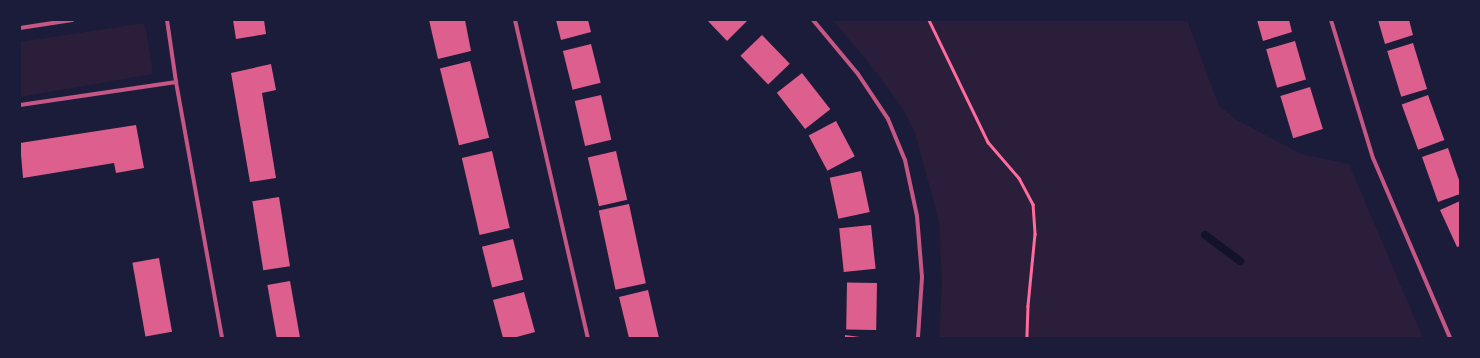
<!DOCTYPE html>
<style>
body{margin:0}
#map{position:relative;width:1480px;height:358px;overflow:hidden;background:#1b1b3a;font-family:Merriweather,serif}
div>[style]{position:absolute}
.green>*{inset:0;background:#2a1e3b}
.stream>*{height:8px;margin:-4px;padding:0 4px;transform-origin:4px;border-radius:4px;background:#12122b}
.building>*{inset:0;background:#dd5f8e;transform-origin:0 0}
.path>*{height:2.5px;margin:-1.25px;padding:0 1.25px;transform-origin:1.25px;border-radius:1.25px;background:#ff6b9d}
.minor>*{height:4px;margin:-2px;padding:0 2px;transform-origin:2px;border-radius:2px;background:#c65784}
span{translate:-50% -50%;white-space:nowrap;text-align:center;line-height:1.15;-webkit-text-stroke:3px #1b1b3a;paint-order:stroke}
.frame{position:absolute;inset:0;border:21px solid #1b1b3a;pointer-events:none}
</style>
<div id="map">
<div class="green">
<div style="clip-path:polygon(832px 20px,1187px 20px,1219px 106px,1237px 120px,1301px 154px,1349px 164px,1423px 338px,939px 338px,942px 284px,939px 221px,915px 133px,901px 106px,866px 59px)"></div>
<div style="clip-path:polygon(138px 24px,143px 24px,146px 28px,153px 74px,20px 97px,20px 42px)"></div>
</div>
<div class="stream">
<div style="left:1205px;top:235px;width:44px;rotate:36.6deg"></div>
</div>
<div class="building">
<div style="clip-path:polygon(233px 20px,264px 20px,266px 34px,236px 39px)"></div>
<div style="clip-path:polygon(429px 20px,465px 20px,471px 51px,438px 59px)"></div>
<div style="clip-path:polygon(556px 20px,588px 20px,591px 32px,561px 40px)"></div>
<div style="clip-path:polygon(707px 20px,748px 20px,727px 41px)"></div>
<div style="clip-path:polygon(1257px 20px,1289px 20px,1292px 32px,1263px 41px)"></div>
<div style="clip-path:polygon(1378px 20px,1409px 20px,1413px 35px,1385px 44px)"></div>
<div style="left:762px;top:35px;width:40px;height:30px;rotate:46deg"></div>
<div style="left:1295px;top:41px;width:40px;height:30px;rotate:74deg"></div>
<div style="left:1413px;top:43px;width:48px;height:27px;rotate:73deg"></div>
<div style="left:591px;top:44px;width:40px;height:29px;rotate:76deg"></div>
<div style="left:470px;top:61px;width:79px;height:31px;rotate:76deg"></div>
<div style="clip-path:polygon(271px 64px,276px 90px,262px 93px,276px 178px,250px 182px,231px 73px)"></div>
<div style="left:802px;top:73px;width:46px;height:32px;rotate:52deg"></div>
<div style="left:1310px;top:87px;width:44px;height:31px;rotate:73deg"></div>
<div style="left:601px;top:95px;width:46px;height:27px;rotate:77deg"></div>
<div style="left:1428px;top:95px;width:48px;height:28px;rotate:70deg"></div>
<div style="left:836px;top:121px;width:40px;height:31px;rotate:62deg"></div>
<div style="clip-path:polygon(136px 125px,144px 168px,116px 173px,114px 163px,23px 178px,20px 143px)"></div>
<div style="clip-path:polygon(1448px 148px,1460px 183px,1460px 194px,1438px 202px,1422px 157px)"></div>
<div style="left:492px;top:151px;width:79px;height:31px;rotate:77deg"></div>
<div style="left:616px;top:151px;width:50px;height:29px;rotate:77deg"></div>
<div style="left:861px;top:171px;width:42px;height:32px;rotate:78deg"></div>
<div style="left:279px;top:197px;width:70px;height:27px;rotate:81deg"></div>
<div style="clip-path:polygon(1460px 201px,1460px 246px,1457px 247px,1440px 210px)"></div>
<div style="left:629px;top:204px;width:81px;height:31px;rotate:78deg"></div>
<div style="left:871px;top:225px;width:44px;height:32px;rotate:84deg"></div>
<div style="left:513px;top:239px;width:42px;height:32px;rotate:76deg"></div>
<div style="left:159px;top:258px;width:75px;height:27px;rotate:80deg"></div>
<div style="left:290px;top:281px;width:58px;height:23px;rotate:80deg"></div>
<div style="left:877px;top:283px;width:47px;height:30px;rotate:91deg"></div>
<div style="clip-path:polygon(648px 290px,659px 338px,629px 338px,619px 297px)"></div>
<div style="clip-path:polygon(524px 292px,535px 332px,513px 338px,503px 338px,493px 300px)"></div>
<div style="clip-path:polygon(845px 335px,860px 337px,860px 338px,845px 338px)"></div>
</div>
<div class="path">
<div style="left:929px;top:20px;width:136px;rotate:64.2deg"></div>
<div style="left:988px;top:142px;width:48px;rotate:49.3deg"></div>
<div style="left:1019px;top:178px;width:30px;rotate:62deg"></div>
<div style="left:1033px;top:204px;width:30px;rotate:86deg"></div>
<div style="left:1035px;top:234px;width:72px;rotate:95.6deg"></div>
<div style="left:1028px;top:306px;width:32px;rotate:92deg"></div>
</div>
<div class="minor">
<div style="left:167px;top:20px;width:63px;rotate:81.7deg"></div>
<div style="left:176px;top:82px;width:260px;rotate:79.8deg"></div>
<div style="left:515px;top:20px;width:326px;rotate:77.1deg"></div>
<div style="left:813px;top:20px;width:70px;rotate:50.2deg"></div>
<div style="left:858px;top:74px;width:54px;rotate:56.3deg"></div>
<div style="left:888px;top:119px;width:44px;rotate:67.5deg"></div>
<div style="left:905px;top:160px;width:57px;rotate:77.9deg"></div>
<div style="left:917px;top:216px;width:61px;rotate:85.3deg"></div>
<div style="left:922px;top:277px;width:61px;rotate:93.8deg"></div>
<div style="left:1331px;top:20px;width:144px;rotate:73.1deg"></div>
<div style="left:1373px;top:158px;width:196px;rotate:66.8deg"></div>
<div style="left:20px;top:28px;width:53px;rotate:-8.7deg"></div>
<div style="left:20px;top:105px;width:158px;rotate:-8.4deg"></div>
</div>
<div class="frame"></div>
</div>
